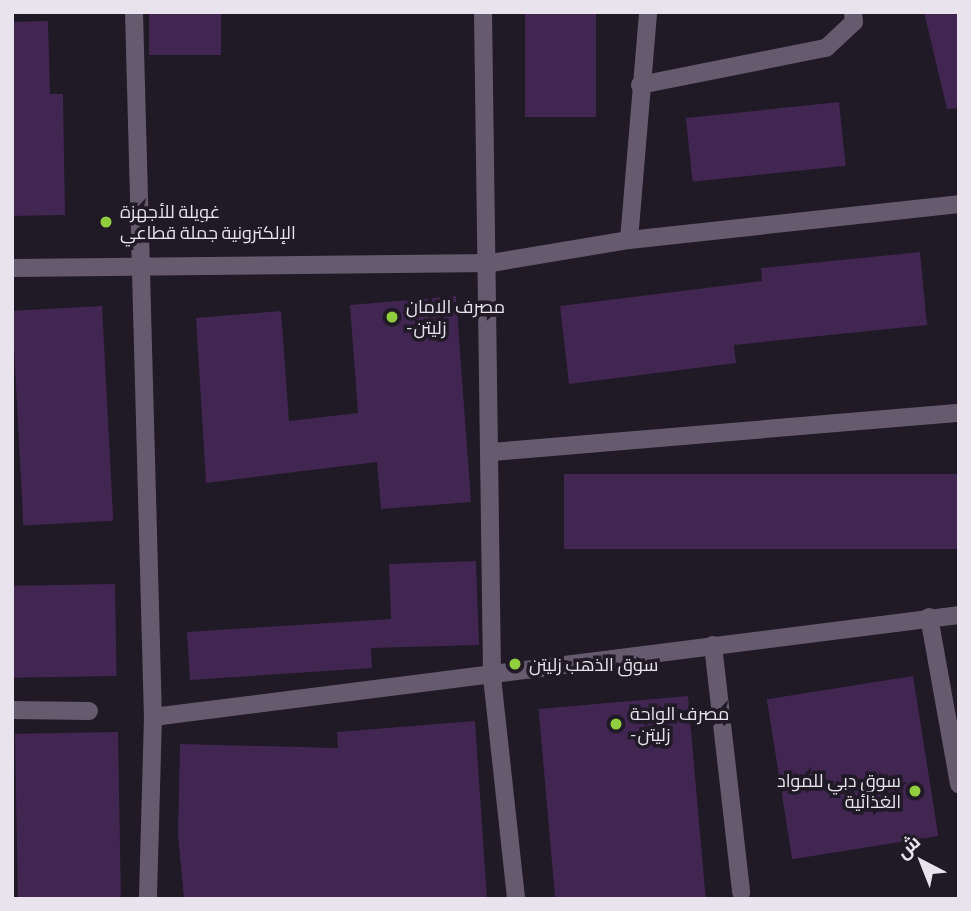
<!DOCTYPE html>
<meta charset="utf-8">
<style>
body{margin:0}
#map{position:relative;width:971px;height:911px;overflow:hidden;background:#201926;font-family:Manrope,Cairo,sans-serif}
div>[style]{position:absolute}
.building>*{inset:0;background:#402650;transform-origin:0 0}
.minor>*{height:18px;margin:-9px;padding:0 9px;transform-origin:9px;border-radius:9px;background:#665a6f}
.dots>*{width:19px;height:19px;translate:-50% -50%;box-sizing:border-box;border:4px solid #201926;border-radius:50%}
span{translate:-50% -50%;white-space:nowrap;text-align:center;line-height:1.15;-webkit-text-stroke:7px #201926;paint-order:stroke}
.poi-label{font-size:18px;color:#e8e3ec}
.left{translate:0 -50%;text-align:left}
.right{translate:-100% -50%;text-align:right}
.frame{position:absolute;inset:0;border:14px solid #e8e3ec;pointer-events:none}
.north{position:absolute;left:887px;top:827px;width:70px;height:70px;-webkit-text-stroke:5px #201926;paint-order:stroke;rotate:318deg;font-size:19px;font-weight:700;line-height:28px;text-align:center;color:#e8e3ec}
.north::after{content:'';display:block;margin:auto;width:24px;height:32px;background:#e8e3ec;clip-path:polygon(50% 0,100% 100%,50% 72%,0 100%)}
</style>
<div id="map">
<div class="building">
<div style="left:149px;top:12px;width:72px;height:43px"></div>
<div style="left:525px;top:12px;width:71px;height:105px"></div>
<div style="clip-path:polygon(924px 12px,959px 12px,959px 108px,947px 109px)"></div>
<div style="clip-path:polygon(48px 21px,50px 94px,63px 94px,65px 215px,12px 216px,12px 22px)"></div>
<div style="left:839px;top:102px;width:64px;height:154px;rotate:84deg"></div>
<div style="clip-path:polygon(920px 252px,927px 325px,734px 345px,736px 363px,569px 384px,560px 306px,762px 281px,761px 268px)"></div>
<div style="clip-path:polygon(456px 296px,471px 502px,381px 509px,377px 462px,206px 483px,196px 318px,281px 311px,289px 421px,358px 413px,350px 305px)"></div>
<div style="left:102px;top:306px;width:215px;height:90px;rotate:87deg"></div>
<div style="left:959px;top:474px;width:75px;height:395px;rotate:90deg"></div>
<div style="clip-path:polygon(476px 561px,479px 645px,371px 648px,372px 668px,190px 680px,187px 632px,391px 619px,389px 564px)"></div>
<div style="left:115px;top:584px;width:92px;height:103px;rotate:89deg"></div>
<div style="left:913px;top:676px;width:162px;height:148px;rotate:81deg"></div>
<div style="left:688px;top:696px;width:204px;height:150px;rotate:85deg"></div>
<div style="clip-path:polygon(475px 721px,487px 899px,184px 899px,178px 835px,180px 744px,338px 748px,337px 732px)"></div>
<div style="left:118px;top:732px;width:167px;height:103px;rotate:89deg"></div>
</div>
<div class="minor">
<div style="left:134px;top:12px;width:705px;rotate:88.46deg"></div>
<div style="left:153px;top:717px;width:182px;rotate:91.6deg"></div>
<div style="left:483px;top:12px;width:665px;rotate:89.22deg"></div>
<div style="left:492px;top:677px;width:223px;rotate:83.8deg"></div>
<div style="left:640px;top:85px;width:190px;rotate:-11.3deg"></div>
<div style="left:826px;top:48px;width:38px;rotate:-43deg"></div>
<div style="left:854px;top:22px;width:10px;rotate:-96deg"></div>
<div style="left:629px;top:240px;width:229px;rotate:-85.2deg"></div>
<div style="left:12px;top:268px;width:479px;rotate:-0.6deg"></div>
<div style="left:491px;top:263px;width:140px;rotate:-9.5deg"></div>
<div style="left:629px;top:240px;width:332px;rotate:-6.2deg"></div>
<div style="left:492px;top:452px;width:469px;rotate:-4.8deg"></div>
<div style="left:929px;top:617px;width:170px;rotate:79.8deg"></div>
<div style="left:713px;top:645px;width:249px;rotate:83.5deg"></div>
<div style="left:12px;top:710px;width:77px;rotate:0.7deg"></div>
<div style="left:153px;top:717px;width:812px;rotate:-7.21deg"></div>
</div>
<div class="dots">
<div style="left:106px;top:222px;background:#91cd3f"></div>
<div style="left:392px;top:317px;background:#91cd3f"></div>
<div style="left:515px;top:664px;background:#91cd3f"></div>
<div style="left:616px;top:724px;background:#91cd3f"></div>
<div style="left:915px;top:791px;background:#91cd3f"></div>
</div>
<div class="poi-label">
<span class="left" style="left:120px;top:222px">غويلة للأجهزة<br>الإلكترونية جملة قطاعي</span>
<span class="left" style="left:406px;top:317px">مصرف الامان<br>-زليتن</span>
<span class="left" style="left:529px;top:664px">سوق الذهب زليتن</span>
<span class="left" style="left:630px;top:724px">مصرف الواحة<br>-زليتن</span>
<span class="right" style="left:901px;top:791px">سوق دبي للمواد<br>الغذائية</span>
</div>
<div class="frame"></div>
<div class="north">ش</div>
</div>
